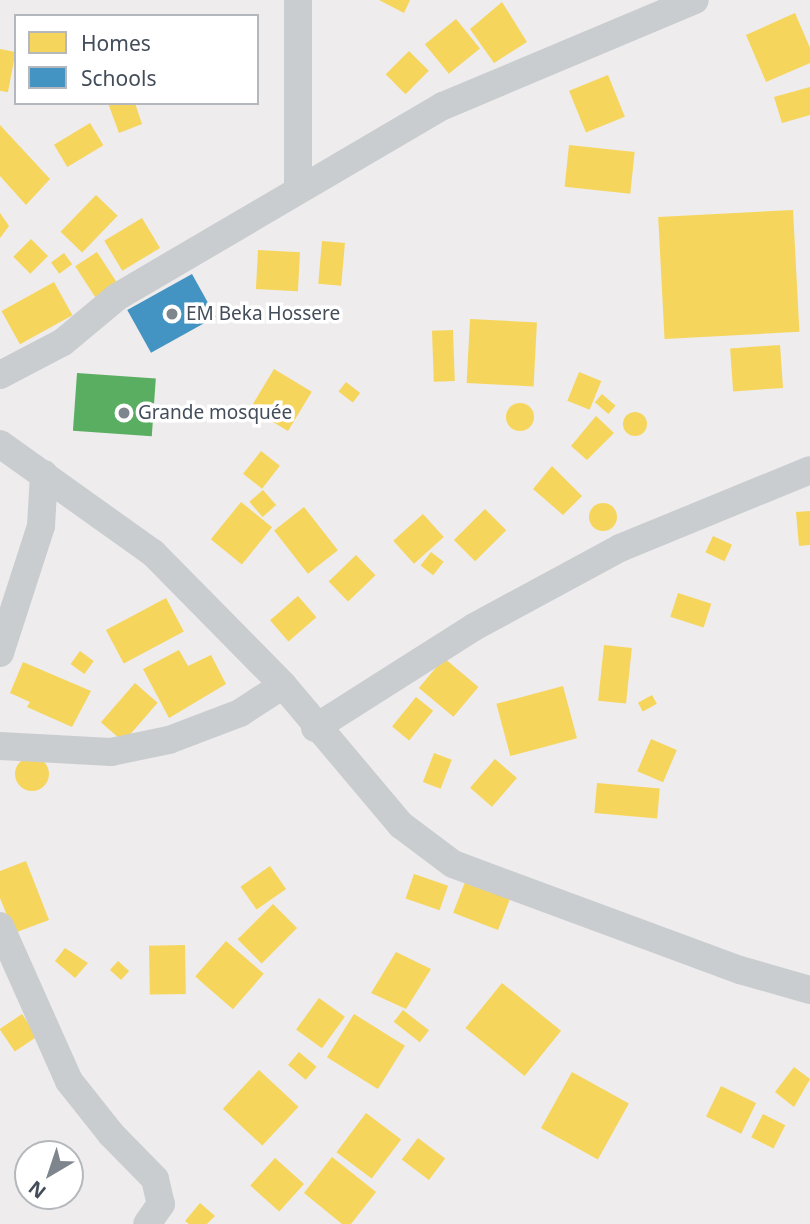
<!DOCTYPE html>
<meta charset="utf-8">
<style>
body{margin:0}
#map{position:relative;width:810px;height:1224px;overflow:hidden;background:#eeecec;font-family:"Noto Sans",sans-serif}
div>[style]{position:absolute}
.homes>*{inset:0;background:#f6d55c;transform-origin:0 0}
.round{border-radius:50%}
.schools>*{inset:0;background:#4393c3;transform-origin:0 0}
.public>*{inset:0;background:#5aae61;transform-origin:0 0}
.minor>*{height:28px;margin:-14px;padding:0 14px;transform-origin:14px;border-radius:14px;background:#cacdd0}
.dots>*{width:19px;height:19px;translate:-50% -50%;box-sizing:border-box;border:4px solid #fff;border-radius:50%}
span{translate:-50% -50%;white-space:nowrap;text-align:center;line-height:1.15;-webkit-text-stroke:7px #fff;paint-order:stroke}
.poi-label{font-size:19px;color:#434d5a}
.left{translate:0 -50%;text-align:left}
.legend{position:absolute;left:14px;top:14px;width:245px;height:91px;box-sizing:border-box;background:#fff;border:2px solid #b4b8bd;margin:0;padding:9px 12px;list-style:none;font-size:21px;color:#434d5a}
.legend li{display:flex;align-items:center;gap:14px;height:35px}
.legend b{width:35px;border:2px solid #b4b8bd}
.north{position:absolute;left:14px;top:1140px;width:70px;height:70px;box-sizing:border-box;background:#fff;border:2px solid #b4b8bd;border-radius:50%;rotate:219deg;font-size:19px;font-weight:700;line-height:28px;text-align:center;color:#434d5a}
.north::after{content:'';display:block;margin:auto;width:24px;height:32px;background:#7f858d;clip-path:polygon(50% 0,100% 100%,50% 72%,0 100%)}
</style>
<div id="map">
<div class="homes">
<div style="clip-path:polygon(379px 0,410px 0,404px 13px)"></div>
<div style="clip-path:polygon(502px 2px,527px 42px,494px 63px,470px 29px)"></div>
<div style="clip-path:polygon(795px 13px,810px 48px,810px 63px,766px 82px,746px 35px)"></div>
<div style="left:456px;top:19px;width:38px;height:40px;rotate:51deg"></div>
<div style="left:0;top:49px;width:16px;height:41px;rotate:11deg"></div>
<div style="left:409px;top:51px;width:28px;height:33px;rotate:45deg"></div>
<div style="left:608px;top:75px;width:45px;height:42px;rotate:68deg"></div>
<div style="clip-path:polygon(810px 87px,810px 115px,782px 123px,774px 97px)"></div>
<div style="clip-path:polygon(108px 103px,135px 103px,142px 124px,119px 133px)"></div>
<div style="left:90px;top:123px;width:26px;height:42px;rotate:59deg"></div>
<div style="clip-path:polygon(0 125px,50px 179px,26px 205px,0 176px)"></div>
<div style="left:569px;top:145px;width:66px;height:42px;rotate:6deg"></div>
<div style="left:96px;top:195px;width:30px;height:51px;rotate:44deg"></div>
<div style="left:793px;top:210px;width:122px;height:135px;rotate:87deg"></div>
<div style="clip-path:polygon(0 213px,9px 226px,0 238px)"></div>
<div style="left:142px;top:218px;width:35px;height:44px;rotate:59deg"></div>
<div style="left:31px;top:239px;width:24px;height:25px;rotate:45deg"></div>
<div style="left:322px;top:241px;width:23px;height:43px;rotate:5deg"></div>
<div style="left:258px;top:250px;width:42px;height:39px;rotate:3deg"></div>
<div style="left:97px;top:252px;width:40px;height:26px;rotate:57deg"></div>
<div style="left:64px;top:253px;width:14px;height:16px;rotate:54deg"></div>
<div style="left:54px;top:282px;width:38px;height:60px;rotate:61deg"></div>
<div style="left:470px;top:319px;width:67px;height:64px;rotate:3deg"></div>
<div style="left:453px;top:330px;width:51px;height:21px;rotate:88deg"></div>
<div style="left:780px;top:345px;width:43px;height:50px;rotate:86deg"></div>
<div style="left:274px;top:369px;width:44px;height:46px;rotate:31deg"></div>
<div style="left:579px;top:372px;width:24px;height:31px;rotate:22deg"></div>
<div style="left:346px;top:382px;width:18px;height:12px;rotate:38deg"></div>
<div style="left:602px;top:394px;width:18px;height:11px;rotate:41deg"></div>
<div class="round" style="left:506px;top:403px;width:28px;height:28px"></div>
<div class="round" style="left:623px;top:412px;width:24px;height:24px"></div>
<div style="clip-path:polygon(596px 416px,614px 433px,587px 460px,571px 446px)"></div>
<div style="left:261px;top:451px;width:24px;height:29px;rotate:38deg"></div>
<div style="clip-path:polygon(552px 466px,582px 496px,563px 515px,533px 489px)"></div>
<div style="left:263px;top:490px;width:20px;height:18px;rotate:49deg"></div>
<div style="left:241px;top:502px;width:40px;height:48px;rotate:39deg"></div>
<div class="round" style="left:589px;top:503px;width:28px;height:28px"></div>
<div style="left:304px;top:507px;width:55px;height:38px;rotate:52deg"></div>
<div style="left:485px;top:509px;width:30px;height:44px;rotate:45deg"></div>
<div style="clip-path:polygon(810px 511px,810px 545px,799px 546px,796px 512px)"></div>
<div style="left:423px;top:514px;width:31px;height:40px;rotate:48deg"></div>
<div style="left:713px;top:536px;width:21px;height:18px;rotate:25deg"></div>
<div style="left:431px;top:552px;width:16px;height:17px;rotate:38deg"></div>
<div style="left:356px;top:555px;width:28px;height:38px;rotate:46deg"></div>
<div style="left:678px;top:593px;width:35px;height:25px;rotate:18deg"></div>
<div style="left:298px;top:596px;width:28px;height:37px;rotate:49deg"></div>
<div style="left:166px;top:598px;width:38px;height:68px;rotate:62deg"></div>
<div style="left:604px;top:645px;width:28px;height:56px;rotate:6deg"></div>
<div style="clip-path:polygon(179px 650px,188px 666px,211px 655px,226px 684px,169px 718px,143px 669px)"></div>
<div style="left:80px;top:651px;width:17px;height:16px;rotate:36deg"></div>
<div style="left:444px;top:658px;width:45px;height:39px;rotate:40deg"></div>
<div style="clip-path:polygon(23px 662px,91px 691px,72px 727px,27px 707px,30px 702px,10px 693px)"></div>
<div style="left:135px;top:683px;width:30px;height:52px;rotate:41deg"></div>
<div style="left:563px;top:686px;width:54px;height:69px;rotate:75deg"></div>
<div style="left:652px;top:695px;width:10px;height:16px;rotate:61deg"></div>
<div style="left:416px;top:697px;width:22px;height:38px;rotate:39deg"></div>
<div style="left:651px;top:739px;width:28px;height:35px;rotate:23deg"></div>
<div style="left:434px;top:753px;width:19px;height:31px;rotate:21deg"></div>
<div class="round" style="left:15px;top:757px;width:34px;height:34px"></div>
<div style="left:495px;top:759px;width:29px;height:38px;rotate:41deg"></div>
<div style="left:597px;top:783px;width:63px;height:30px;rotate:5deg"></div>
<div style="clip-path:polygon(26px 861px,49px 920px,14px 933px,0 898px,0 871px)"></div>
<div style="left:270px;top:866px;width:28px;height:36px;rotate:55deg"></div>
<div style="left:414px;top:874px;width:36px;height:26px;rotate:19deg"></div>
<div style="left:465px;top:882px;width:48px;height:33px;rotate:21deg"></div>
<div style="left:273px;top:904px;width:34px;height:50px;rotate:45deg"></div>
<div style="left:226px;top:941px;width:50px;height:47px;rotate:41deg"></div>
<div style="left:185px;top:945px;width:49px;height:36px;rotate:89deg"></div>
<div style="clip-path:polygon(65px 948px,88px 963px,75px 978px,55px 961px)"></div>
<div style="clip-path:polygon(396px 952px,431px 969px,406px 1009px,371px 993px)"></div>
<div style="left:118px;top:961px;width:15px;height:12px;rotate:42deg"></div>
<div style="left:502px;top:983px;width:76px;height:58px;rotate:39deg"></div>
<div style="left:319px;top:998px;width:32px;height:39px;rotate:36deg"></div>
<div style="left:403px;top:1010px;width:33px;height:15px;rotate:38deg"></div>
<div style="left:22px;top:1014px;width:27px;height:27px;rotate:56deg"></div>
<div style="left:354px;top:1014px;width:60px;height:51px;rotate:32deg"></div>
<div style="left:299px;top:1052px;width:23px;height:17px;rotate:40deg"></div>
<div style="clip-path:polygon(794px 1067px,810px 1079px,794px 1107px,775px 1092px)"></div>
<div style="left:259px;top:1070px;width:54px;height:53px;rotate:43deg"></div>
<div style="left:572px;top:1072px;width:65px;height:64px;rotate:29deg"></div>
<div style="left:721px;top:1086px;width:39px;height:34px;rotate:26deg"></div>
<div style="left:366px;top:1113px;width:44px;height:49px;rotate:37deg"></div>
<div style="left:763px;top:1114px;width:25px;height:26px;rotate:27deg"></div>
<div style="left:418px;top:1138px;width:34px;height:27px;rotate:37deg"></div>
<div style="clip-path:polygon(332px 1157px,376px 1192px,351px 1224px,342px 1224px,304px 1193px)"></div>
<div style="left:275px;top:1158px;width:39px;height:37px;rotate:42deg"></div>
<div style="clip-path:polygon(200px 1203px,215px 1216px,207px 1224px,189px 1224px,185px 1221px)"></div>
</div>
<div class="schools">
<div style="left:192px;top:274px;width:49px;height:74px;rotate:61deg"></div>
</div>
<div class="public">
<div style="left:77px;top:373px;width:79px;height:58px;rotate:4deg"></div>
</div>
<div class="minor">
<div style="left:298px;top:0;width:187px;rotate:90deg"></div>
<div style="left:0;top:375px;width:71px;rotate:-27.6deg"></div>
<div style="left:63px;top:342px;width:70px;rotate:-39.8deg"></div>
<div style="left:117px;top:297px;width:378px;rotate:-30.4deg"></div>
<div style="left:443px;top:106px;width:273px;rotate:-22.8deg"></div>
<div style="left:0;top:444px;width:188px;rotate:35.5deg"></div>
<div style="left:153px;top:553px;width:185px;rotate:45.4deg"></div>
<div style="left:283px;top:685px;width:183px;rotate:49.9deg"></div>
<div style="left:401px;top:825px;width:65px;rotate:36.9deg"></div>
<div style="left:453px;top:864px;width:306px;rotate:20.3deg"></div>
<div style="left:740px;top:970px;width:73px;rotate:15.9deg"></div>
<div style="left:0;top:653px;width:133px;rotate:-72.1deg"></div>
<div style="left:41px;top:526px;width:52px;rotate:-86.7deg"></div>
<div style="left:315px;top:728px;width:188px;rotate:-32.4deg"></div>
<div style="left:474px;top:627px;width:166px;rotate:-28.4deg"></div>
<div style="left:620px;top:548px;width:205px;rotate:-22.3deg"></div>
<div style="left:0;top:746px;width:111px;rotate:3.1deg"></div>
<div style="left:111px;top:752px;width:59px;rotate:-11.7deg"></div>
<div style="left:169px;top:740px;width:76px;rotate:-20.8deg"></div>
<div style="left:240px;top:713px;width:51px;rotate:-33.1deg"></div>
<div style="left:0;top:926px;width:170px;rotate:66deg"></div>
<div style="left:69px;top:1081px;width:68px;rotate:51.6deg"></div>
<div style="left:111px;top:1134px;width:63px;rotate:45.6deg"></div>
<div style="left:155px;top:1179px;width:26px;rotate:77deg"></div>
<div style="left:161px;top:1204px;width:24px;rotate:125deg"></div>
</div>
<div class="dots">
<div style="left:172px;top:314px;background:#7f858d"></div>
<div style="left:124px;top:413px;background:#7f858d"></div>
</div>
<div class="poi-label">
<span class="left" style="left:186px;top:314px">EM Beka Hossere</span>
<span class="left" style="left:138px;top:413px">Grande mosquée</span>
</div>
<ul class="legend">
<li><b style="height:19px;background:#f6d55c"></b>Homes</li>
<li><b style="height:19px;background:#4393c3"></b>Schools</li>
</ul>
<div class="north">N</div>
</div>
